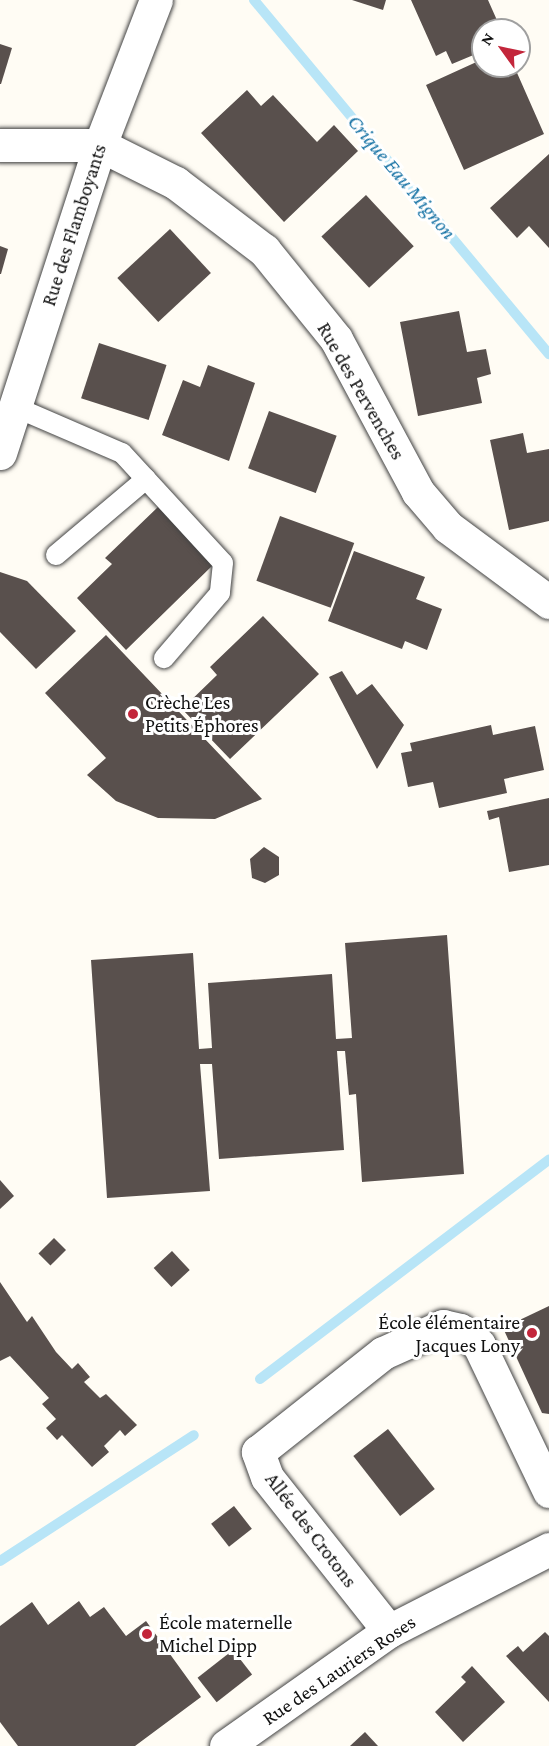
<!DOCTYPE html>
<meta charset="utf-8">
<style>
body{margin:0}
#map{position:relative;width:549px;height:1746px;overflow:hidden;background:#fffcf4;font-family:"Crimson Pro",serif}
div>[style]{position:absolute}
.stream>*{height:10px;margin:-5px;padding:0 5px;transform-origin:5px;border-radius:5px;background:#b8e5f7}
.building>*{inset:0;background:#59504d;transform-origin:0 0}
.roads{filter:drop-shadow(0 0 2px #444) drop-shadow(0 0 2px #444)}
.lane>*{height:20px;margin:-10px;padding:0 10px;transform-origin:10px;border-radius:10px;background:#fff}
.street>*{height:33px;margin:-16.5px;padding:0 16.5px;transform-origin:16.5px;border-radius:16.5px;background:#fff}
.dots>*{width:16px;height:16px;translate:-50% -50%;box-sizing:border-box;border:3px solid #fff;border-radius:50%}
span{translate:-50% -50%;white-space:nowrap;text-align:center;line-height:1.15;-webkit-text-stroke:6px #fff;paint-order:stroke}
.street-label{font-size:20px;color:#111}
.poi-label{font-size:20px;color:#111}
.left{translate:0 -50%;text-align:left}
.right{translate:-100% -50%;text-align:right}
.water-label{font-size:21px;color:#1773a5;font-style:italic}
.north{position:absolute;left:471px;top:18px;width:60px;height:60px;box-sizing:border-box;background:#fff;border:2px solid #a0a0a0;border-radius:50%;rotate:303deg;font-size:16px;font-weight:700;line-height:24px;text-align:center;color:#111}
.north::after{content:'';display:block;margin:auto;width:21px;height:27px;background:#c3263b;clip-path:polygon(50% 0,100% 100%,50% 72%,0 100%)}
</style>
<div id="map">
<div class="stream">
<div style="left:254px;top:0;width:461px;rotate:50.2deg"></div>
<div style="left:260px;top:1379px;width:363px;rotate:-37.2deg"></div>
<div style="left:0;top:1561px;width:231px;rotate:-33deg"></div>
</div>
<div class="building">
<div style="clip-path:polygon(352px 0,386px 0,383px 10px)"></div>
<div style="clip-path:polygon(411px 0,488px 0,500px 27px,483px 30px,483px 51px,452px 64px,446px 51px,436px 56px)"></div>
<div style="clip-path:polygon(0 44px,12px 48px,1px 84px,0 84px)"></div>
<div style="clip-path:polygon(483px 59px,483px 66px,514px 66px,544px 134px,464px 170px,426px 85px)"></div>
<div style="clip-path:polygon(247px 90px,261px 106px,273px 95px,317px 142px,334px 125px,358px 151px,284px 222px,201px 133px)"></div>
<div style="clip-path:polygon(549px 154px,549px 248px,529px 226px,517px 238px,490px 208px)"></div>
<div style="left:366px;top:195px;width:70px;height:61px;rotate:47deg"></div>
<div style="left:170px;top:229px;width:60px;height:72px;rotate:47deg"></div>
<div style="clip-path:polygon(0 246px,8px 249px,1px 274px,0 274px)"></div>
<div style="clip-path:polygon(459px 311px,467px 352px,486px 349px,491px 374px,477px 378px,482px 403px,418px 416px,400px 322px)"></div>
<div style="left:99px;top:343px;width:71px;height:58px;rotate:18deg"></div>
<div style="clip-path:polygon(208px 365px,255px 383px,229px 461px,162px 435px,183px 380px,200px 387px)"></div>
<div style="left:269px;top:411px;width:72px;height:61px;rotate:20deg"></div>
<div style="clip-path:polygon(523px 433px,527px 453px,549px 449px,549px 521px,509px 530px,490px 440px)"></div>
<div style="clip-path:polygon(159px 506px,214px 564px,126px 650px,77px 598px,112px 564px,105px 558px)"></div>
<div style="left:280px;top:516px;width:79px;height:69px;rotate:20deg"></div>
<div style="clip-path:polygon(354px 551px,425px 577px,416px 599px,442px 609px,427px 650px,405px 641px,402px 649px,328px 621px)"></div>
<div style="clip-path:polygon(0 572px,27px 581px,76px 631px,36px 669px,0 632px)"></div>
<div style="clip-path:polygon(263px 616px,319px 674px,230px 759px,182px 709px,217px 675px,210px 667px)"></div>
<div style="clip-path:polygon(106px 635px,262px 799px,215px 819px,158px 818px,116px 801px,87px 775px,106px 758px,45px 693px)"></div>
<div style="clip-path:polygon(342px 671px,357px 695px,372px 684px,404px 725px,377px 769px,329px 677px)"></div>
<div style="clip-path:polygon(491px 725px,493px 735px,535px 726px,544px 770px,504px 779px,507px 793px,439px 808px,433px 782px,408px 787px,401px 753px,412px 751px,410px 743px)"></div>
<div style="clip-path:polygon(549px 798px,549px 865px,509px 872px,499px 817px,489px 820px,487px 811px)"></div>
<div style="clip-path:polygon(264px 847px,279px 857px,279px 875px,265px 883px,252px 878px,250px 859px)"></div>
<div style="clip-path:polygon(447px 935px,464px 1174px,362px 1182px,356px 1094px,349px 1095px,345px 1051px,337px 1051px,344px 1150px,219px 1159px,212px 1064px,200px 1064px,210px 1191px,107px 1198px,91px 960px,193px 953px,199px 1049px,212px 1048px,208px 983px,332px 974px,336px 1039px,352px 1038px,345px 943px)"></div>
<div style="clip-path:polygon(0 1180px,14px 1196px,0 1209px)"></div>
<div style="left:54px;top:1238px;width:17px;height:22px;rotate:45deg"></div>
<div style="left:172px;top:1251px;width:26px;height:25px;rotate:47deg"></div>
<div style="clip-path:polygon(0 1282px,27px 1322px,32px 1316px,56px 1352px,72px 1369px,78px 1363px,90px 1377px,84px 1382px,100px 1398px,106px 1394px,137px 1425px,125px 1436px,120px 1430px,104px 1446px,109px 1452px,92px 1467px,62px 1435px,57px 1440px,46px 1428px,56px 1419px,42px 1404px,49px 1398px,10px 1356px,0 1361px)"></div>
<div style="clip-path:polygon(549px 1306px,549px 1414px,542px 1413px,503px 1328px)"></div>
<div style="left:388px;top:1429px;width:76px;height:44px;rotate:52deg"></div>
<div style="left:234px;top:1506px;width:29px;height:29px;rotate:52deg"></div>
<div style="clip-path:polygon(79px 1601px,90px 1617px,104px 1607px,126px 1636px,146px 1621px,201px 1697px,135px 1746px,18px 1746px,0 1722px,0 1626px,32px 1602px,48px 1625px)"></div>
<div style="clip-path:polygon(545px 1632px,549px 1636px,549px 1702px,506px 1656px,518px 1646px,523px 1652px)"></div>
<div style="left:233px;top:1650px;width:31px;height:45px;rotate:52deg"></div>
<div style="clip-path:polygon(472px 1666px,505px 1702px,463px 1742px,435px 1712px,466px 1682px,461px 1677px)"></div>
<div style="clip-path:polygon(365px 1732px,378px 1746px,350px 1746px)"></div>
</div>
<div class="roads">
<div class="lane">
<div style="left:15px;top:407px;width:116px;rotate:23.3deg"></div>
<div style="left:122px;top:453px;width:149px;rotate:47.4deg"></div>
<div style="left:223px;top:563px;width:30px;rotate:96deg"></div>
<div style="left:220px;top:593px;width:86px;rotate:130.7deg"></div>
<div style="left:56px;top:555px;width:118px;rotate:-40.2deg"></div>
</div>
<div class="street">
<div style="left:0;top:145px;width:100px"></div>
<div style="left:100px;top:145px;width:85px;rotate:26.6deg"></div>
<div style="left:176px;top:183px;width:111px;rotate:37.3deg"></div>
<div style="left:264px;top:250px;width:114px;rotate:51deg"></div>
<div style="left:336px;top:339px;width:174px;rotate:61.8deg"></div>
<div style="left:418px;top:492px;width:46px;rotate:49.4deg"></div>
<div style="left:448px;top:527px;width:126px;rotate:36.6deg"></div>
<div style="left:0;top:453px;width:324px;rotate:-72deg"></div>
<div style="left:100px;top:145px;width:155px;rotate:-68.9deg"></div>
<div style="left:389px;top:1631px;width:196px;rotate:-128.4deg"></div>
<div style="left:267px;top:1477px;width:27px;rotate:-110deg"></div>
<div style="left:258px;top:1452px;width:159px;rotate:-38.4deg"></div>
<div style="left:383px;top:1353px;width:66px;rotate:-24.2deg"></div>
<div style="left:443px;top:1326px;width:17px;rotate:13deg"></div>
<div style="left:460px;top:1330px;width:24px;rotate:38deg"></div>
<div style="left:479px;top:1345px;width:162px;rotate:64.4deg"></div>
<div style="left:226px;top:1746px;width:199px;rotate:-35.2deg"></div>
<div style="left:389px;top:1631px;width:180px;rotate:-27.1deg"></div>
</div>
</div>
<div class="dots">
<div style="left:133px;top:714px;background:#c3263b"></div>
<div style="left:532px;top:1333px;background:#c3263b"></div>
<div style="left:147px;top:1634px;background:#c3263b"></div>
</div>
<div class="street-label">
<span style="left:74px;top:225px;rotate:-72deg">Rue des Flamboyants</span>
<span style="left:361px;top:391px;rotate:60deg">Rue des Pervenches</span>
<span style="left:311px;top:1530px;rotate:53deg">Allée des Crotons</span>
<span style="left:339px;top:1670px;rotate:-34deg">Rue des Lauriers Roses</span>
</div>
<div class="poi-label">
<span class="left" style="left:145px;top:714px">Crèche Les<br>Petits Éphores</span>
<span class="right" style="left:520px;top:1334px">École élémentaire<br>Jacques Lony</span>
<span class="left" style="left:159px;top:1634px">École maternelle<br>Michel Dipp</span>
</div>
<div class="water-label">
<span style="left:402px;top:177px;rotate:50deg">Crique Eau Mignon</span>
</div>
<div class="north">N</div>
</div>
